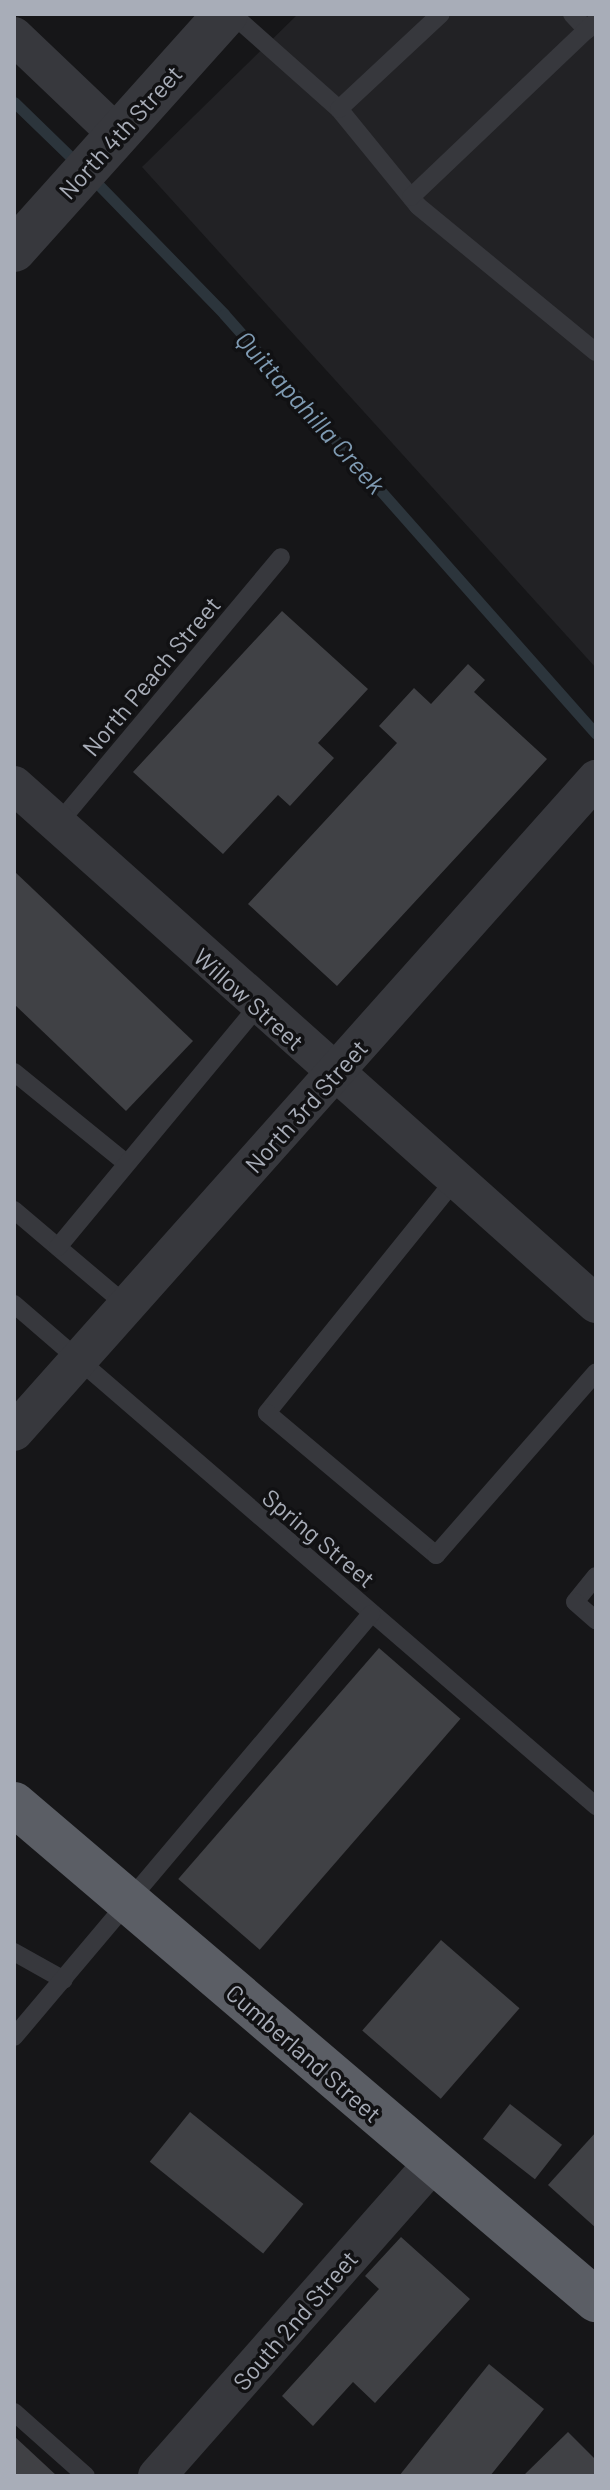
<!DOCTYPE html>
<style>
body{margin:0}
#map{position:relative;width:610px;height:2490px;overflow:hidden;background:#161618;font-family:Barlow,sans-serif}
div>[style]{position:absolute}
.built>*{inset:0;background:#222225}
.stream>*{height:11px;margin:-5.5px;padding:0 5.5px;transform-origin:5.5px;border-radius:5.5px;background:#2c353c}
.building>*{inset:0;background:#404145;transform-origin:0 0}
.service>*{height:18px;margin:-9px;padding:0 9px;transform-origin:9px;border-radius:9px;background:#37383d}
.minor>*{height:38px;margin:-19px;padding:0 19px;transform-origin:19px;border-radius:19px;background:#37383d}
.tertiary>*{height:44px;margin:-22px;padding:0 22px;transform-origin:22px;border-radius:22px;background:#37383d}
.trunk>*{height:44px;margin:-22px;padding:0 22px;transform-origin:22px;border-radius:22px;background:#5b5e65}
span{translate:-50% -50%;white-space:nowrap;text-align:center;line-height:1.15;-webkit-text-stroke:7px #111113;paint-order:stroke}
.street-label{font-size:24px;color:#a8adb8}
.water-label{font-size:26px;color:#7f9bb3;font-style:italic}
.frame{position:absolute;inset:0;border:16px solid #a8adb8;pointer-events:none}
</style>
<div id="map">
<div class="built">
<div style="clip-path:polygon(298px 14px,596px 14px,596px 668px,142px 167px)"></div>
</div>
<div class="stream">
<div style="left:14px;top:102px;width:91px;rotate:44.1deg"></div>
<div style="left:91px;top:177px;width:191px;rotate:45.8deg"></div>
<div style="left:224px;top:314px;width:561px;rotate:48.47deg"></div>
</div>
<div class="building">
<div style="clip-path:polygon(282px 611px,368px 689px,318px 743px,334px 758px,290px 806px,278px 795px,223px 854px,133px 772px)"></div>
<div style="clip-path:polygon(468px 664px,485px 680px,474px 692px,547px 759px,337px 986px,248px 904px,397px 743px,379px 726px,414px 688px,431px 704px)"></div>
<div style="clip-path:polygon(14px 871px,193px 1041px,126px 1111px,14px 1004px)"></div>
<div style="left:379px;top:1648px;width:108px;height:306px;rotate:41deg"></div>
<div style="left:441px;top:1940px;width:104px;height:120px;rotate:41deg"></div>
<div style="left:510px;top:2104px;width:66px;height:44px;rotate:38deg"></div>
<div style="left:190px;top:2112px;width:146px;height:64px;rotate:39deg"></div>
<div style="clip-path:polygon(596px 2132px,596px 2228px,548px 2185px)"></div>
<div style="clip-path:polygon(401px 2237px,470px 2299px,375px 2403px,353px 2382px,313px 2426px,282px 2396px,379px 2289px,365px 2276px)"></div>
<div style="clip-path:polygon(489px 2364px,544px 2409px,490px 2476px,399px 2476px)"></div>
<div style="clip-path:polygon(568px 2432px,596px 2460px,596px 2476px,523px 2476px)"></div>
<div style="clip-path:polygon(14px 2436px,57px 2476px,14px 2476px)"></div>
</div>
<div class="service">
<div style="left:232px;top:14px;width:143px;rotate:41.6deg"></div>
<div style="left:339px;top:109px;width:125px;rotate:50.8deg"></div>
<div style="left:418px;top:206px;width:230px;rotate:39.4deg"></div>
<div style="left:572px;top:14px;width:22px;rotate:47deg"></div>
<div style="left:339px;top:109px;width:139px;rotate:-43deg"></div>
<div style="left:411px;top:197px;width:255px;rotate:-43.6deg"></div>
<div style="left:57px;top:825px;width:349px;rotate:-50.1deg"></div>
<div style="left:14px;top:1072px;width:144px;rotate:39.1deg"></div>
<div style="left:454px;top:1181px;width:298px;rotate:128.9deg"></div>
<div style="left:267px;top:1413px;width:221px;rotate:40deg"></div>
<div style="left:436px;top:1555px;width:243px;rotate:-48.8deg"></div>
<div style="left:14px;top:1210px;width:148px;rotate:40.3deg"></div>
<div style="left:58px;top:1247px;width:312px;rotate:-50.3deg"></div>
<div style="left:14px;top:1304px;width:769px;rotate:40.78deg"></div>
<div style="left:596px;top:1576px;width:33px;rotate:129deg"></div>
<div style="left:575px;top:1602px;width:28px;rotate:41deg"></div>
<div style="left:14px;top:1952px;width:57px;rotate:29.2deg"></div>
<div style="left:14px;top:2037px;width:554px;rotate:-49.84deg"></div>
<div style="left:14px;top:2412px;width:96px;rotate:41.6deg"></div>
</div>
<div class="minor">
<div style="left:14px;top:36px;width:142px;rotate:43.6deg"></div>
<div style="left:14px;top:785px;width:780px;rotate:41.73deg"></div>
<div style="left:14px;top:1432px;width:875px;rotate:-48.29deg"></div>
<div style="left:157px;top:2476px;width:417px;rotate:-48.6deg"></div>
</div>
<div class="tertiary">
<div style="left:14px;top:250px;width:317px;rotate:-48.1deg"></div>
</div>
<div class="trunk">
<div style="left:14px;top:1804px;width:765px;rotate:40.44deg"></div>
</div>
<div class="street-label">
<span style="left:120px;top:132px;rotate:-48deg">North 4th Street</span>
<span style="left:151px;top:676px;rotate:-50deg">North Peach Street</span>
<span style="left:249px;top:999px;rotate:42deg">Willow Street</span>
<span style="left:306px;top:1106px;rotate:-48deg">North 3rd Street</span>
<span style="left:319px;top:1538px;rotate:40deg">Spring Street</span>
<span style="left:304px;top:2053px;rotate:41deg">Cumberland Street</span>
<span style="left:295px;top:2320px;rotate:-49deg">South 2nd Street</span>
</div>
<div class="water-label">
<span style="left:311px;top:412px;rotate:48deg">Quittapahilla Creek</span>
</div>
<div class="frame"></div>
</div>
